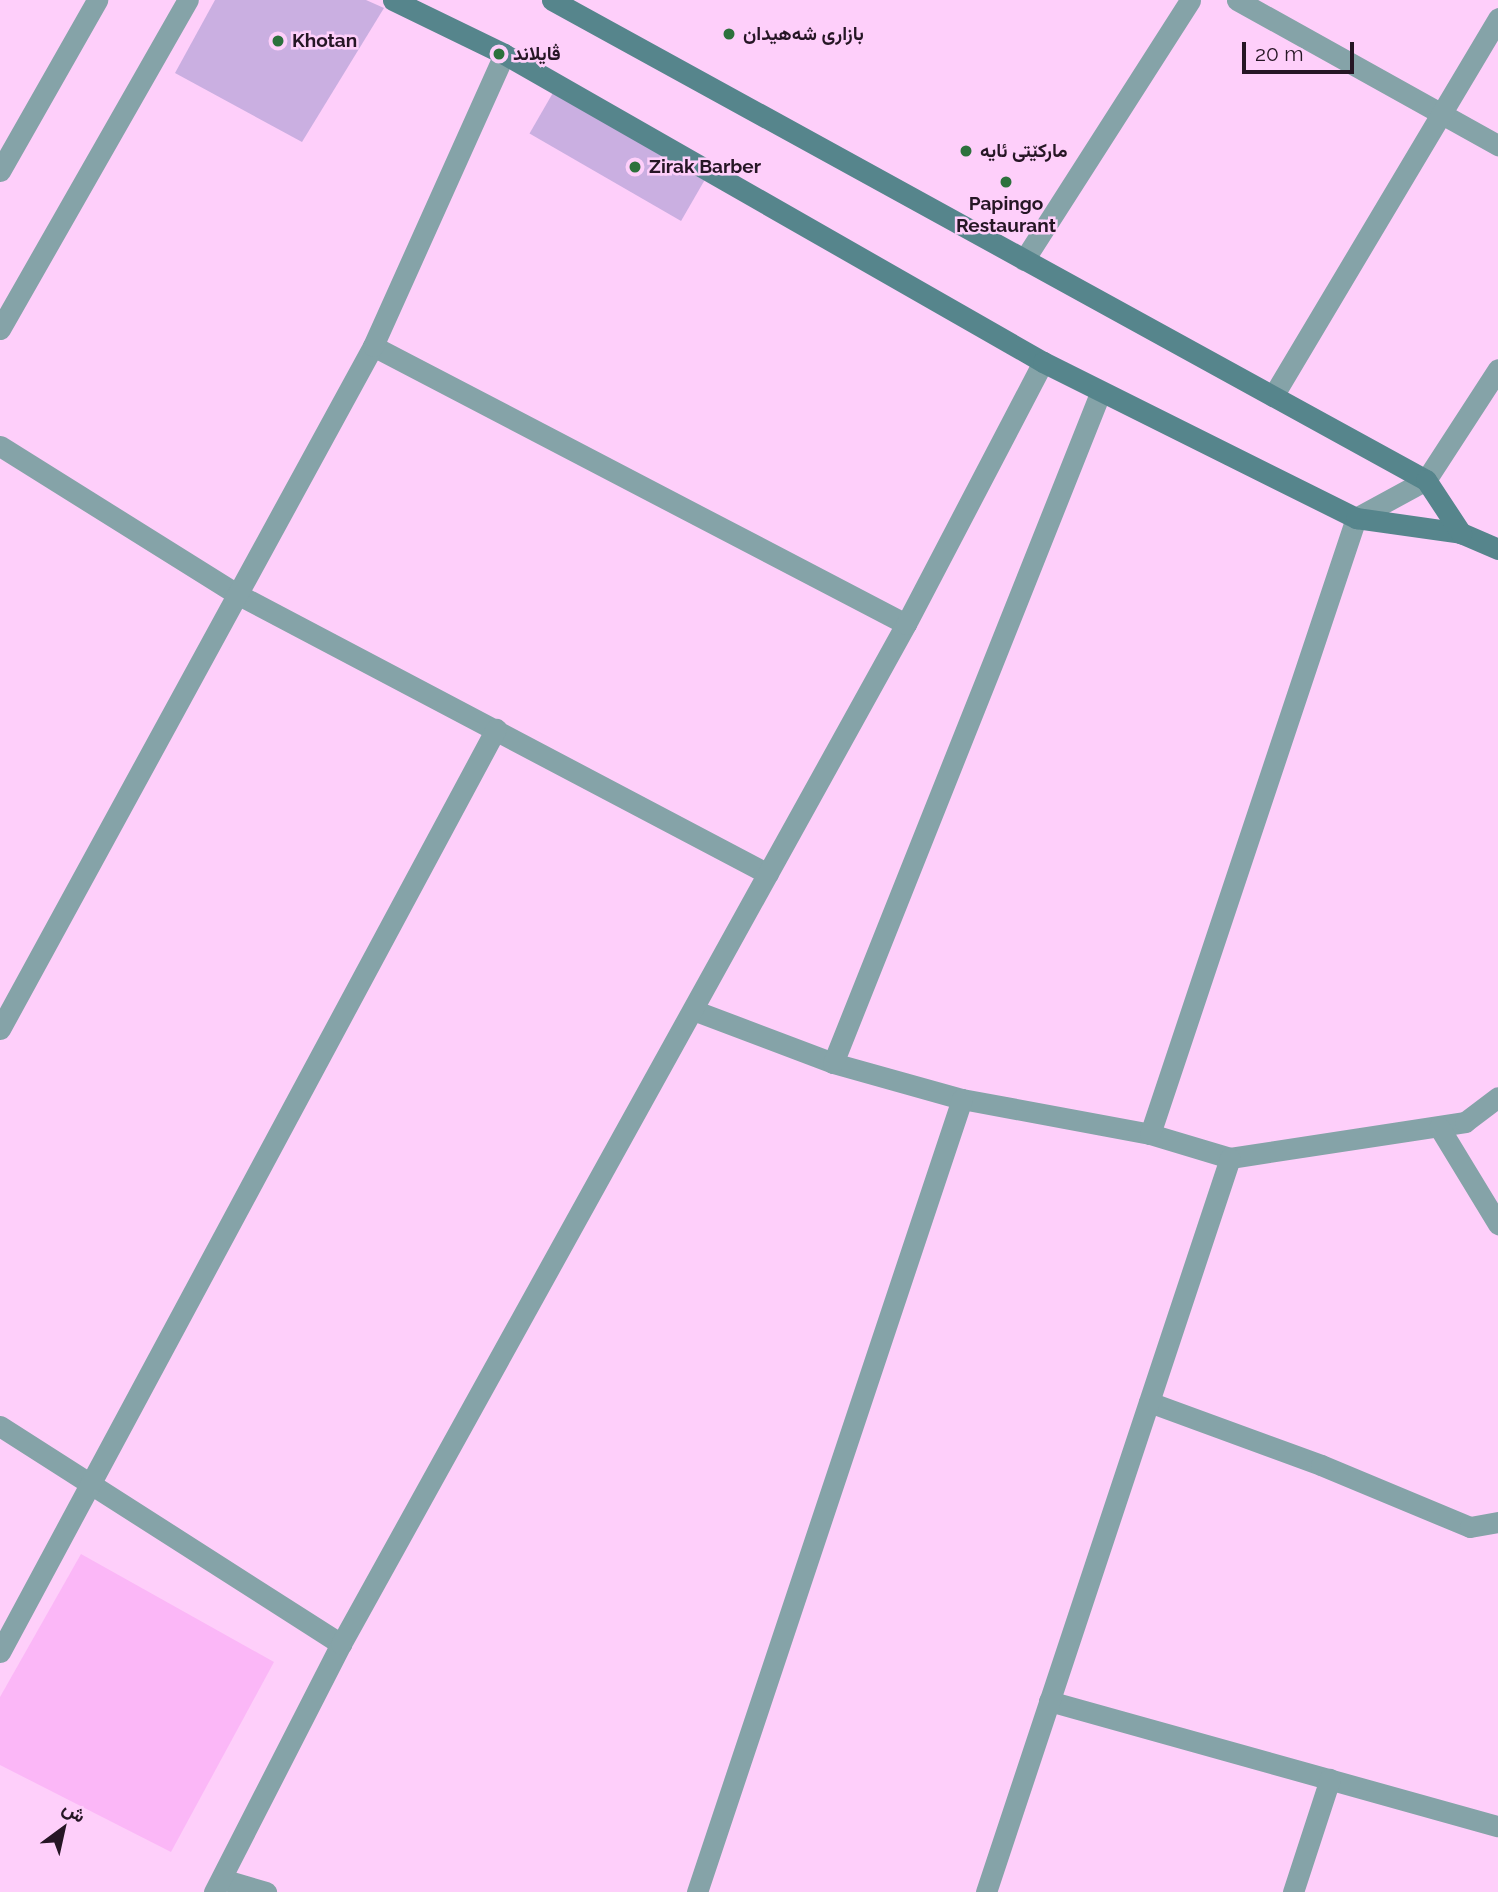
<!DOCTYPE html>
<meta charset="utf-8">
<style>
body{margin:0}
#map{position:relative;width:1498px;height:1892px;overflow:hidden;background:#fecffa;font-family:Raleway,Vazirmatn,sans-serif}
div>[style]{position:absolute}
.green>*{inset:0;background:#fbb7f7}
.building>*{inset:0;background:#caafe1;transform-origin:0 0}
.minor>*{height:21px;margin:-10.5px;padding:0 10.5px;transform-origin:10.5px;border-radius:10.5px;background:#85a3a8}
.secondary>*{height:21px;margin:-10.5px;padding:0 10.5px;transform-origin:10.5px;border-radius:10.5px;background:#56858c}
.dots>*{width:19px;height:19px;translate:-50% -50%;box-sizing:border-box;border:4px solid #fecffa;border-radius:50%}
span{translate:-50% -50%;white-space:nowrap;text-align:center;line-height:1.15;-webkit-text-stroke:5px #fecffa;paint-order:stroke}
.poi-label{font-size:19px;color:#261625;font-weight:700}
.left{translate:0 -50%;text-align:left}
.north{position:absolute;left:28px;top:1794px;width:70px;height:70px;-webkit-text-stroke:5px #fecffa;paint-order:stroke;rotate:33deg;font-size:19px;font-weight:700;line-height:28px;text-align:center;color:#261625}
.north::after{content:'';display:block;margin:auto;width:24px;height:32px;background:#261625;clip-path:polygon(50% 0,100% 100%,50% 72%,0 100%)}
.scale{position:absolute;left:1242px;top:42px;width:112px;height:32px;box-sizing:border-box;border:4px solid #261625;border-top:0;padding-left:9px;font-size:21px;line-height:24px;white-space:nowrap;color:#261625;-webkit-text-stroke:5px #fecffa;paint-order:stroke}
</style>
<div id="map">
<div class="green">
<div style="clip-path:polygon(81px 1554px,274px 1662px,171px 1852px,0 1765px,0 1697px)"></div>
</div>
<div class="building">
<div style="clip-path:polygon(215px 0,366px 0,384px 8px,302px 142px,175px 73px)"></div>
<div style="left:554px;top:91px;width:175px;height:49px;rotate:30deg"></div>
</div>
<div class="minor">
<div style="left:1237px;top:0;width:299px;rotate:29.1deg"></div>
<div style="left:0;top:171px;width:197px;rotate:-60.4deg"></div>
<div style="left:1024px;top:260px;width:308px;rotate:-57.4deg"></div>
<div style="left:0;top:329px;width:379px;rotate:-60.3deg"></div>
<div style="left:373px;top:346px;width:601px;rotate:27.55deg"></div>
<div style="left:1273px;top:396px;width:440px;rotate:-59.2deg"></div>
<div style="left:0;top:446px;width:279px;rotate:32deg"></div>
<div style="left:237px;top:594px;width:600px;rotate:27.8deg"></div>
<div style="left:693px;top:1010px;width:150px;rotate:20.7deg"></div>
<div style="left:833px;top:1063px;width:134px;rotate:15.6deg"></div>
<div style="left:962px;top:1099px;width:191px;rotate:10.5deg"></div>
<div style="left:1150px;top:1134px;width:84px;rotate:16.7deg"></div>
<div style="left:1230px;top:1158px;width:238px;rotate:-8.7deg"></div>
<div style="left:1465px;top:1122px;width:41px;rotate:-37.1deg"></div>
<div style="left:0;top:1029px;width:778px;rotate:-61.36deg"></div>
<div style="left:373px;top:346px;width:320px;rotate:-65.8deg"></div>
<div style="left:833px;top:1063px;width:723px;rotate:-68.26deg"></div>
<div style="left:1439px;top:1127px;width:114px;rotate:58.7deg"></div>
<div style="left:1150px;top:1134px;width:650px;rotate:-71.51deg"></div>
<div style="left:1356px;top:518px;width:80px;rotate:-28.5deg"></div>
<div style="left:1426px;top:480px;width:132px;rotate:-57deg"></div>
<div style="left:1149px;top:1402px;width:183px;rotate:20.1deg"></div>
<div style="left:1321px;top:1465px;width:161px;rotate:22.6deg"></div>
<div style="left:1470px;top:1527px;width:28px;rotate:-10deg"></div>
<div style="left:0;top:1426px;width:405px;rotate:32.6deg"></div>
<div style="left:0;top:1652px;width:1048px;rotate:-61.75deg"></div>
<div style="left:1049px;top:1701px;width:466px;rotate:15.6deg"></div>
<div style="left:222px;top:1879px;width:46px;rotate:16.5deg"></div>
<div style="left:214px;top:1892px;width:279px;rotate:-62.9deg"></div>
<div style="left:341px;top:1644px;width:1166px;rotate:-61.02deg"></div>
<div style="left:906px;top:624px;width:296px;rotate:-62.4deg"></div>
<div style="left:697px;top:1892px;width:836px;rotate:-71.52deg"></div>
<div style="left:986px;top:1892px;width:773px;rotate:-71.61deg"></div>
<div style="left:1293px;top:1892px;width:119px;rotate:-71.9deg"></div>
</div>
<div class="secondary">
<div style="left:393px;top:0;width:123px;rotate:25.9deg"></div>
<div style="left:504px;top:54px;width:621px;rotate:29.74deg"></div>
<div style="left:1043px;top:362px;width:350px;rotate:26.5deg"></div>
<div style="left:1356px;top:518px;width:106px;rotate:8.1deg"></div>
<div style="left:1461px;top:533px;width:40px;rotate:23.4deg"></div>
<div style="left:552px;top:0;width:997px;rotate:28.78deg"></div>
<div style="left:1426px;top:480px;width:64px;rotate:56.6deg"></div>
</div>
<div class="dots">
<div style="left:729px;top:34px;background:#2c713c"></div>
<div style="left:278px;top:41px;background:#2c713c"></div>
<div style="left:499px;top:54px;background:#2c713c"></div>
<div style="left:966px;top:151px;background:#2c713c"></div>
<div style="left:635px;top:167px;background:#2c713c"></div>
<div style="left:1006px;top:182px;background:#2c713c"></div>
</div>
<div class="poi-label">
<span class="left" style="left:743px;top:34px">بازاری شەهیدان</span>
<span class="left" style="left:292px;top:41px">Khotan</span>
<span class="left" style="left:513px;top:54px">ڤایلاند</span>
<span class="left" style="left:980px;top:151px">مارکێتی ئایە</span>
<span class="left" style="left:649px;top:167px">Zirak Barber</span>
<span style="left:1006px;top:215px">Papingo<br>Restaurant</span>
</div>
<div class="north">ش</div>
<div class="scale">20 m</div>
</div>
